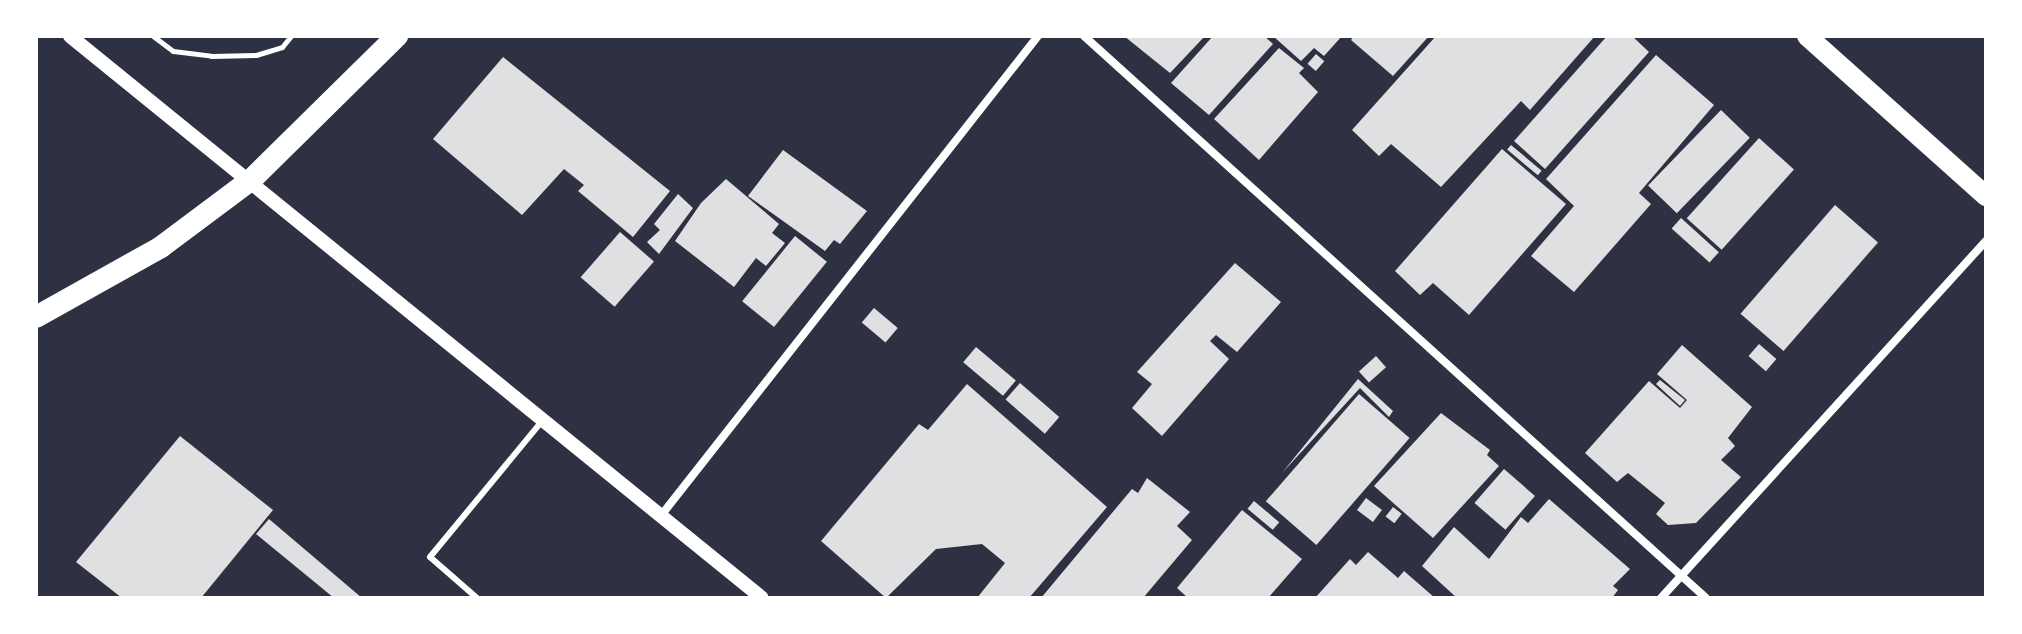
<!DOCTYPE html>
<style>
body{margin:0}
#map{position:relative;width:2022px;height:634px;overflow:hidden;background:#2d3142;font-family:"Varela Round",sans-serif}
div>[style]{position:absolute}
.building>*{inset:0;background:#e0e0e3;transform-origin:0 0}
.path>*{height:5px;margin:-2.5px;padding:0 2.5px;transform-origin:2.5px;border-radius:2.5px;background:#fff}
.service>*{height:6px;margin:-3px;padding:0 3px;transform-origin:3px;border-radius:3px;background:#fff}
.minor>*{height:8px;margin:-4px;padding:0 4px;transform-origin:4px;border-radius:4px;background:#fff}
.tertiary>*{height:14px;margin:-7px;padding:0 7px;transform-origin:7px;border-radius:7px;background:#fff}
.primary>*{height:20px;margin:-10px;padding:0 10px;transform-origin:10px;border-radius:10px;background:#fff}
.trunk>*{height:22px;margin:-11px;padding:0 11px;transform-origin:11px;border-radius:11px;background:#fff}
span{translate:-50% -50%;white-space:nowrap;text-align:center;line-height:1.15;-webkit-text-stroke:8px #fff;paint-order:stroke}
.frame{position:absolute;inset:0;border:38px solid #fff;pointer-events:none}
</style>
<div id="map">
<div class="building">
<div style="clip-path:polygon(1124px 36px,1205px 36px,1170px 73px)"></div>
<div style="clip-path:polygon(1213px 36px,1264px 36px,1273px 44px,1209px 115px,1171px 83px)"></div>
<div style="clip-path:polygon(1273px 36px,1342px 36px,1324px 56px,1314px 48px,1301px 61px)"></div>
<div style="clip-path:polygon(1354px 36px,1429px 36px,1393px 76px,1351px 40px)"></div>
<div style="clip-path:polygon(1436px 36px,1595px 36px,1530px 110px,1521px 101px,1441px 187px,1391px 144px,1379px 156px,1352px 130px)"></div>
<div style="clip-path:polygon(1607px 36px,1632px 36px,1649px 52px,1545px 169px,1514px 141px)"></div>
<div style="clip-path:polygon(1279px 48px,1304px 68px,1299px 73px,1318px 92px,1259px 160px,1214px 119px)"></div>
<div style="left:1316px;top:54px;width:11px;height:13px;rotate:41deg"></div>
<div style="clip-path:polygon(1656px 55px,1714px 105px,1639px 193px,1651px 204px,1574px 292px,1531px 256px,1574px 206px,1546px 179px)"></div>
<div style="clip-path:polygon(503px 57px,670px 191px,633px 237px,578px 191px,584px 185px,564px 169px,522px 215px,433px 139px)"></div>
<div style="left:1721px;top:110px;width:40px;height:105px;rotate:44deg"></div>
<div style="left:1759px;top:138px;width:47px;height:108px;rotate:42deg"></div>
<div style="left:1511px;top:145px;width:40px;height:6px;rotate:40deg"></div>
<div style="clip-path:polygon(1502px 149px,1566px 204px,1469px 315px,1433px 283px,1420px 295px,1395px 271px)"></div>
<div style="clip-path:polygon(783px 150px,867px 211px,840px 244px,834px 240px,825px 251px,748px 196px)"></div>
<div style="clip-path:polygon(726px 179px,779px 224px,772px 233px,785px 243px,766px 266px,756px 258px,734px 287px,675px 241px,701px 203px)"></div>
<div style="clip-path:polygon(678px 194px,693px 208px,659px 254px,647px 242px,660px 230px,654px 224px)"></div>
<div style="left:1835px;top:205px;width:57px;height:144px;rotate:41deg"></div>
<div style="left:1681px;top:218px;width:51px;height:14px;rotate:42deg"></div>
<div style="left:620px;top:232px;width:45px;height:60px;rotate:41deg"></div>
<div style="left:795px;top:236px;width:41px;height:84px;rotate:39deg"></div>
<div style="clip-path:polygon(1235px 263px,1281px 302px,1237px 352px,1216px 335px,1210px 341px,1229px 359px,1162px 436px,1132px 408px,1152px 384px,1137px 372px)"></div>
<div style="left:874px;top:308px;width:31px;height:19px;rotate:40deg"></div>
<div style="left:1759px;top:344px;width:23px;height:16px;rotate:41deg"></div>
<div style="clip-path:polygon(1682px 345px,1752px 407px,1728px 438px,1735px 446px,1721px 460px,1741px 477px,1696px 523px,1668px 525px,1656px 514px,1665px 503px,1628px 473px,1617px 482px,1585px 453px,1649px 381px,1680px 408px,1687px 400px,1657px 374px)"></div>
<div style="left:976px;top:347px;width:52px;height:20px;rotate:40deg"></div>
<div style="left:1376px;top:356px;width:15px;height:23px;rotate:48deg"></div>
<div style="clip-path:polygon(1358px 379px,1393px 411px,1389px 417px,1360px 388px,1282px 473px)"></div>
<div style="clip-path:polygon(1660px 380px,1685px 400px,1680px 406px,1656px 384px)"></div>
<div style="left:1020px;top:383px;width:52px;height:22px;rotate:41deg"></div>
<div style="clip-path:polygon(967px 384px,1107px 507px,1029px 598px,977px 598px,1005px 563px,982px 544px,936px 549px,886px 598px,821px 541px,919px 424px,928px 430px)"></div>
<div style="left:1359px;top:394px;width:67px;height:142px;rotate:41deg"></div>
<div style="clip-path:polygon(1441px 413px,1490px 450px,1487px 455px,1499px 466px,1433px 538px,1374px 486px)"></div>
<div style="clip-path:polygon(180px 436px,273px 510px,201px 598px,122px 598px,76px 562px)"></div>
<div style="left:1504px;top:469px;width:41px;height:45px;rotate:41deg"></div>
<div style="clip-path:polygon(1147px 478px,1190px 512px,1177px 526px,1192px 540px,1143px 598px,1041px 598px,1132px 489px,1138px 493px)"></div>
<div style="left:1366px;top:498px;width:20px;height:15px;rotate:37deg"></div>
<div style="clip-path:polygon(1549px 499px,1630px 569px,1613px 586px,1618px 590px,1612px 598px,1457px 598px,1422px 566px,1454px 527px,1489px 559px,1521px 517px,1528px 523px)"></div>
<div style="left:1254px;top:501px;width:33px;height:10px;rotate:40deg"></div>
<div style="left:1393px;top:507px;width:11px;height:12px;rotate:38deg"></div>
<div style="clip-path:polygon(1242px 510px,1302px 559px,1268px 598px,1188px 598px,1177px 588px)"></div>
<div style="clip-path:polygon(269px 519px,362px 598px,334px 598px,256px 534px)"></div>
<div style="clip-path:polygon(1368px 552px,1398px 578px,1404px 571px,1435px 598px,1315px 598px,1350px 559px,1356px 565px)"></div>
</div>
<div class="path">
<div style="left:153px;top:36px;width:25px;rotate:37deg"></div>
<div style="left:173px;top:51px;width:38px;rotate:7deg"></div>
<div style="left:211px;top:56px;width:45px;rotate:-1.3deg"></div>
<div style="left:256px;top:55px;width:27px;rotate:-17deg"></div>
<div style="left:282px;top:47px;width:14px;rotate:-51deg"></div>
</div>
<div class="service">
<div style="left:477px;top:598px;width:62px;rotate:-138.9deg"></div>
<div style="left:430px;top:557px;width:178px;rotate:-50.5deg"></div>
</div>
<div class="minor">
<div style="left:1084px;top:36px;width:838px;rotate:42.1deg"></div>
<div style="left:663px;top:513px;width:607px;rotate:-51.83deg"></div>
<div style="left:1661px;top:598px;width:483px;rotate:-47.7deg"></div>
</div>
<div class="tertiary">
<div style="left:70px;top:36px;width:891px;rotate:39.08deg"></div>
</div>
<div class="primary">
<div style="left:1807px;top:36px;width:240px;rotate:41.8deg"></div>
</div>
<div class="trunk">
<div style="left:36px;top:317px;width:143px;rotate:-29.2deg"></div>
<div style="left:161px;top:247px;width:114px;rotate:-36.8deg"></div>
<div style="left:252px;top:179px;width:204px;rotate:-44.6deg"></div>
</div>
<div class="frame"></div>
</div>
